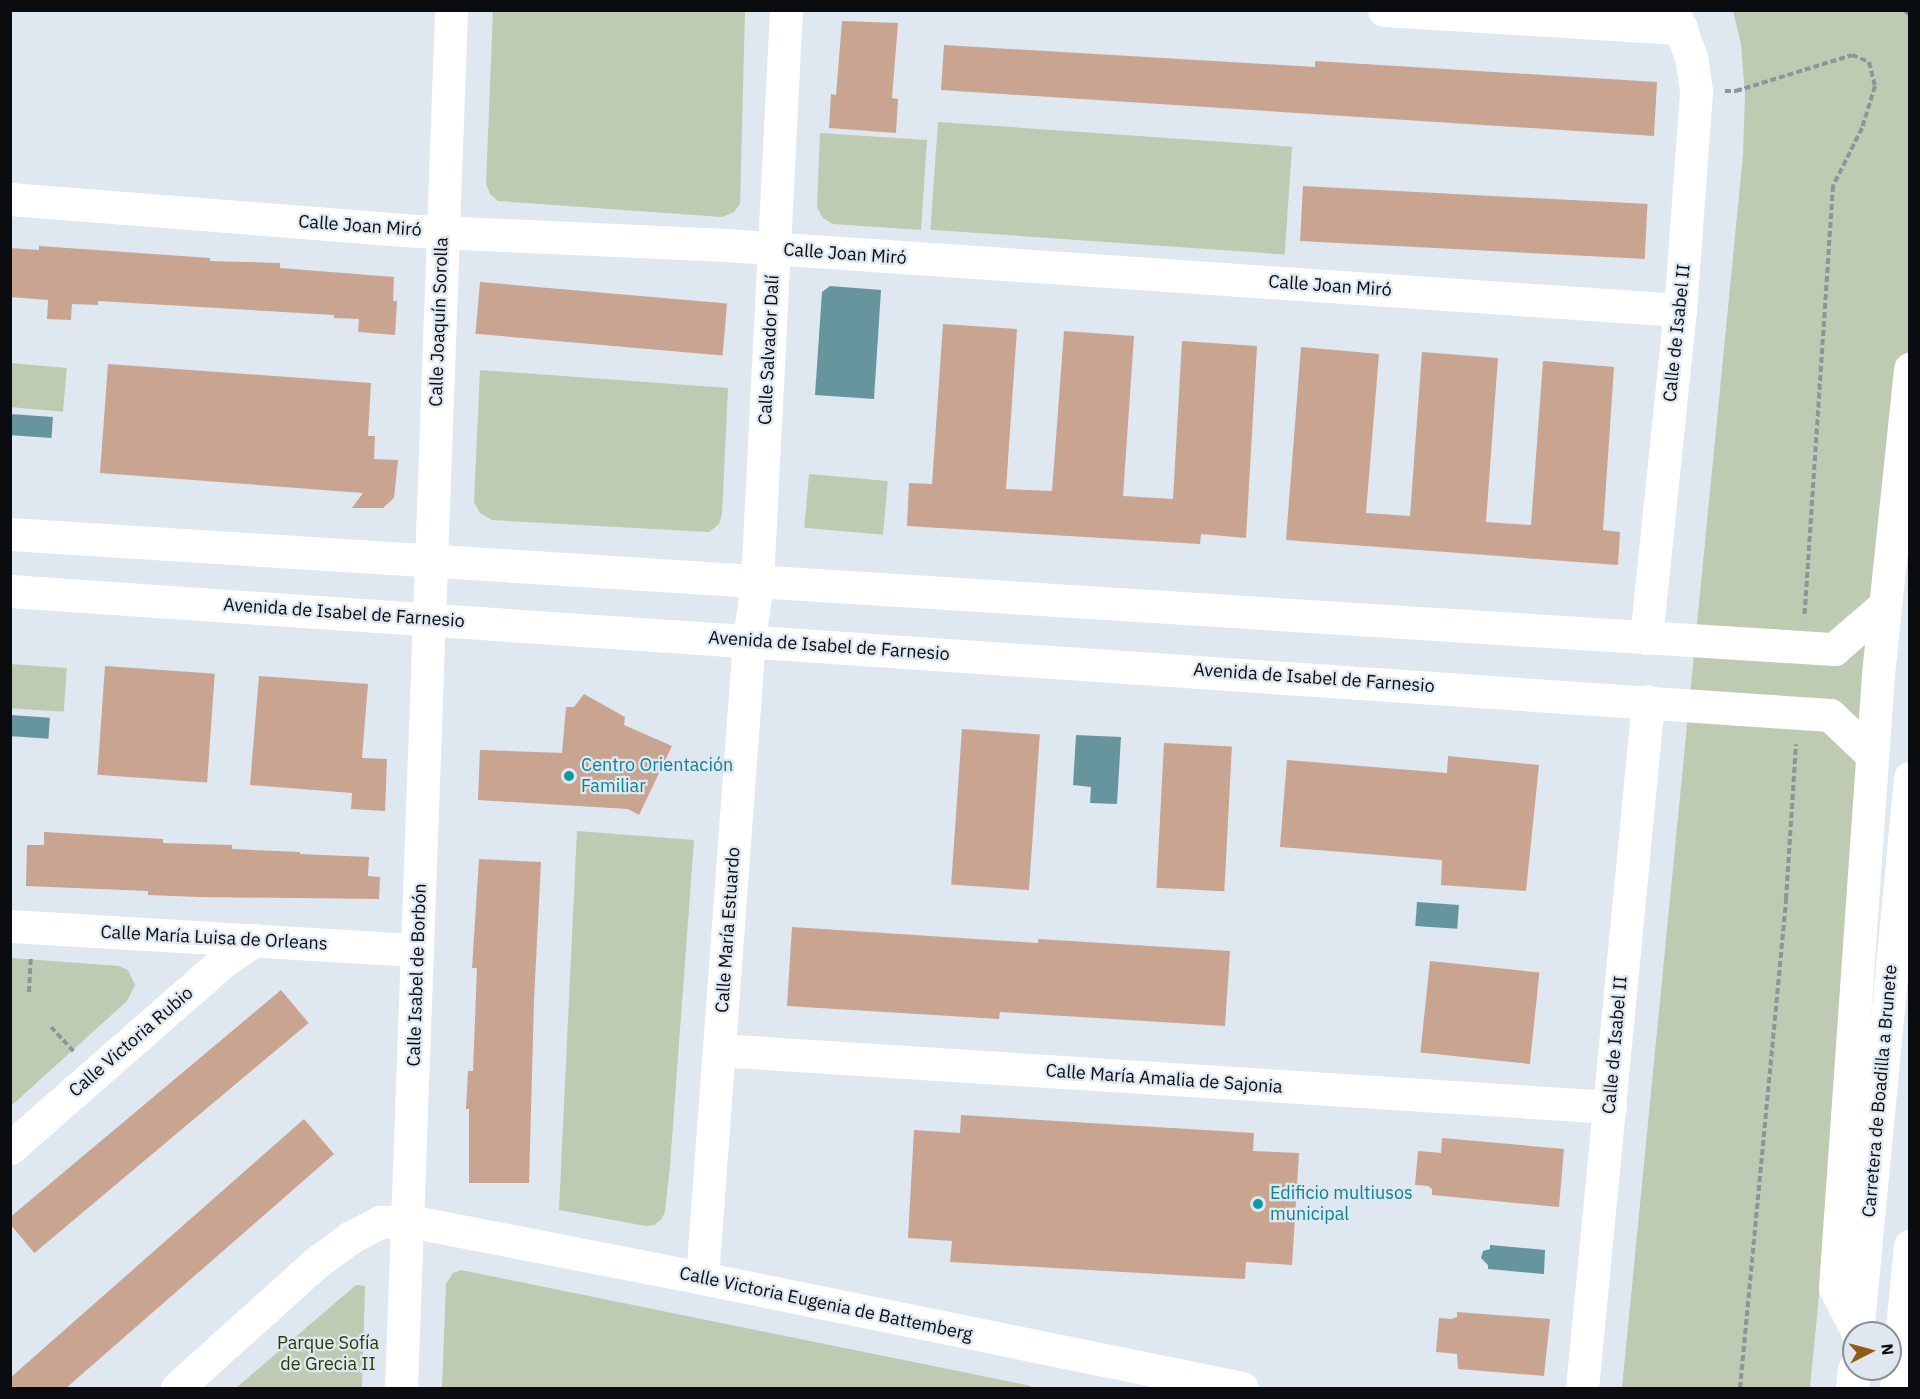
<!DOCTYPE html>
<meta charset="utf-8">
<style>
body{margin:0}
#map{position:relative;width:1920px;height:1399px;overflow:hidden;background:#dfe7f0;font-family:"IBM Plex Sans",sans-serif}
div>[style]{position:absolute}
.green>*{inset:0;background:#becab1;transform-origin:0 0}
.water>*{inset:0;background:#66959d;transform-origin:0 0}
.stream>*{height:9px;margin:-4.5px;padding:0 4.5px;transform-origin:4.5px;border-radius:4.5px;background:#66959d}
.building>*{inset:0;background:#c9a490;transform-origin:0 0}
.path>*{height:4px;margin-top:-2px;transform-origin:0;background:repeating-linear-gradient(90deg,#8f949b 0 6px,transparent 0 9px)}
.street>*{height:33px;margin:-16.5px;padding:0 16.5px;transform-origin:16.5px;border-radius:16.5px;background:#fff}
.primary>*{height:33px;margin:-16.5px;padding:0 16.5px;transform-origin:16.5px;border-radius:16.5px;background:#fff}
.dots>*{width:16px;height:16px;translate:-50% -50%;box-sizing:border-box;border:3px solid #dfe7f0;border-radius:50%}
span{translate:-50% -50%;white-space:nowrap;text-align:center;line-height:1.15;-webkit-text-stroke:4.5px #dfe7f0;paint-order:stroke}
.street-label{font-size:18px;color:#0a0c0f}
.culture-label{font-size:18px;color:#0d838f}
.left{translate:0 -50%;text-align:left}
.park-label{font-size:18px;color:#263a02}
.frame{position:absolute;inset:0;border:12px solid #0a0c0f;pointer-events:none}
.north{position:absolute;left:1842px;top:1321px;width:60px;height:60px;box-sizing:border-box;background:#dfe7f0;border:2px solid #8a8f96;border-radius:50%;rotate:84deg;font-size:16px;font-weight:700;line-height:24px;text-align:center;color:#0a0c0f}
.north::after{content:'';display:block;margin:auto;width:21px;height:27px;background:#925d13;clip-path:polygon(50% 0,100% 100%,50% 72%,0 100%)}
</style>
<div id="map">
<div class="green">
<div style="clip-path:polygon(745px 11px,740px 204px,734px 212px,722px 217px,498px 201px,490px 194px,486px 184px,493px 11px)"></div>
<div style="clip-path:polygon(1733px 11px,1909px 11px,1909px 369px,1810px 1388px,1622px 1388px,1743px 155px,1745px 94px,1741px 44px)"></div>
<div style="left:938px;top:122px;width:355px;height:108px;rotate:4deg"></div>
<div style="clip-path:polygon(820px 133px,927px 140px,921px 230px,833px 224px,823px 218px,817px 207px)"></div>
<div style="left:11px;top:363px;width:56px;height:44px;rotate:5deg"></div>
<div style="clip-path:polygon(480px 370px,728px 388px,722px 514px,719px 524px,709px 532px,492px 520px,480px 513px,474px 502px)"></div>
<div style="left:809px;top:474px;width:79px;height:54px;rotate:5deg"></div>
<div style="left:10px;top:664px;width:57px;height:44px;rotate:4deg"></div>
<div style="clip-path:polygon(577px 831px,694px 840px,670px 1165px,665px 1212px,661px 1220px,654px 1225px,646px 1226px,559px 1210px)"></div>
<div style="clip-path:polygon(11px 958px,119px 966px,128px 970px,135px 985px,127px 1001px,11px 1106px)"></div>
<div style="clip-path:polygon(461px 1270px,1031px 1386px,1031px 1388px,442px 1388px,446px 1284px,453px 1273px)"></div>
<div style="clip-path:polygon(356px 1285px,365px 1286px,362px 1388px,236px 1388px)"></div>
</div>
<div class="water">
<div style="clip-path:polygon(830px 286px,881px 290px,874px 399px,815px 395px,822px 292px)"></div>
<div style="left:10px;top:414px;width:43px;height:21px;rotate:4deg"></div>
<div style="left:10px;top:715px;width:40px;height:21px;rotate:4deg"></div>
<div style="clip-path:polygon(1076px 735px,1121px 737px,1117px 804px,1090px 803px,1091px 787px,1073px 785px)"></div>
<div style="left:1417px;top:902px;width:42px;height:24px;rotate:4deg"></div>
<div style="clip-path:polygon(1490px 1245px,1545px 1250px,1544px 1274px,1488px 1269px,1488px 1265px,1481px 1258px,1483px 1251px,1490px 1249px)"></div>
</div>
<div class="stream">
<div style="left:1908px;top:10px;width:2px;rotate:27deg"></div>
</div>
<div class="building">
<div style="clip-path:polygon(842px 21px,898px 23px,892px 98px,898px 99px,896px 133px,829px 128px,831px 94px,836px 95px)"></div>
<div style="clip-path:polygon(944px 45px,1315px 67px,1315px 61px,1657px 82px,1654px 136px,941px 90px)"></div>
<div style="left:1303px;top:186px;width:345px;height:55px;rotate:3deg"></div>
<div style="clip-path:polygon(39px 246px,210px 258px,210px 261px,280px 263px,280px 268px,394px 277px,393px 301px,397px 301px,395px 335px,358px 332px,359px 319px,334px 318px,334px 315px,98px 301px,98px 305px,72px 304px,71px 320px,47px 319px,48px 300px,10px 297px,10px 248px,39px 250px)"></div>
<div style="left:480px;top:282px;width:248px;height:52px;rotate:5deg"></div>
<div style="clip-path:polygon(943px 324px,1017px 329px,1006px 489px,1052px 491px,1064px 331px,1134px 336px,1123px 496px,1173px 499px,1182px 341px,1257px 346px,1246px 538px,1201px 534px,1200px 544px,907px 526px,909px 483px,932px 484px)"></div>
<div style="clip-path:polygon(1301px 347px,1379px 354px,1366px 513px,1410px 516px,1422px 352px,1498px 358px,1486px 522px,1531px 525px,1543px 361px,1614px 367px,1603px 530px,1620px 532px,1618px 565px,1286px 540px)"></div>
<div style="clip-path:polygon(108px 364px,371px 383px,368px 436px,375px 436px,374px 459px,398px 460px,394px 498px,383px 508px,352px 508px,363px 493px,100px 473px)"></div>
<div style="left:105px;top:666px;width:110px;height:109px;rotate:4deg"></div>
<div style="clip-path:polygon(259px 676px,368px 684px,362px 758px,387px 759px,385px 811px,351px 809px,352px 793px,250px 785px)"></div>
<div style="clip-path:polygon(584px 694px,625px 717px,624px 725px,672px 746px,639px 815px,628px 809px,478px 800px,480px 750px,562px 753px,566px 707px,574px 707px)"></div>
<div style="left:962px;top:729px;width:78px;height:156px;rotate:4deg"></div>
<div style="left:1164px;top:743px;width:68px;height:145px;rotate:3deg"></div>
<div style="clip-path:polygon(1448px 756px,1539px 765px,1526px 891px,1441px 885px,1442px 860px,1280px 847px,1287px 760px,1447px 773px)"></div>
<div style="clip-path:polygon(44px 832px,163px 839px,163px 843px,232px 845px,232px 849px,300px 852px,300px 854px,369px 857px,368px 876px,380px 877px,379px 899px,199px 897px,148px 895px,148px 891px,26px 886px,27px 845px,44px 845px)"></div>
<div style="clip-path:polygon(479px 859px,541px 862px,534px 1000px,529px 1183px,469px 1183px,469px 1109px,466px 1109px,468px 1071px,473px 1071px,477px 968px,472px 968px)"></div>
<div style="clip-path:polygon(792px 927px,1038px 943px,1038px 939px,1230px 951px,1225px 1026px,1000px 1012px,999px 1019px,787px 1006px)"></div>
<div style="left:1430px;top:961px;width:110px;height:92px;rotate:6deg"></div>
<div style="left:281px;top:990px;width:43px;height:358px;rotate:50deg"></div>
<div style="clip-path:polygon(961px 1115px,1254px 1133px,1253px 1151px,1299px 1153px,1292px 1265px,1246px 1262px,1245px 1279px,950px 1262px,952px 1241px,908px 1238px,914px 1130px,960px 1133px)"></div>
<div style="clip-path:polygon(304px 1119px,334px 1154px,65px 1389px,10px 1389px,10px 1378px)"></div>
<div style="clip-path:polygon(1442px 1138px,1564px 1149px,1559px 1207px,1432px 1195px,1432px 1189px,1428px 1186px,1415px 1185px,1418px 1151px,1441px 1153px)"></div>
<div style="clip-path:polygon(1457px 1312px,1550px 1319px,1544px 1376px,1458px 1369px,1457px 1354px,1436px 1352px,1439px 1318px,1452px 1319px,1457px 1317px)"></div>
</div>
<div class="path">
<div style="left:1725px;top:91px;width:11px"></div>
<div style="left:1736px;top:91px;width:121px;rotate:-17.2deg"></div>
<div style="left:1852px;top:55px;width:18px;rotate:22deg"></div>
<div style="left:1869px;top:62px;width:25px;rotate:76deg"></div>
<div style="left:1875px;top:86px;width:44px;rotate:107.2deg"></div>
<div style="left:1862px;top:128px;width:65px;rotate:116.6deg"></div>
<div style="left:1833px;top:186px;width:432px;rotate:93.8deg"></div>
<div style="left:29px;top:992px;width:35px;rotate:-87deg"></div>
<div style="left:51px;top:1027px;width:35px;rotate:47deg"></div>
<div style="left:1740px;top:1388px;width:491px;rotate:-84.6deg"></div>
<div style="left:1786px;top:899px;width:155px;rotate:-86.3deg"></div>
</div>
<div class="street">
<div style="left:1384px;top:10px;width:298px;rotate:3.5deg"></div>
<div style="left:10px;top:199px;width:408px;rotate:4.5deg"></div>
<div style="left:417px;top:231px;width:309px;rotate:2.6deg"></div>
<div style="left:726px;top:245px;width:956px;rotate:3.9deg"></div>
<div style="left:10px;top:534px;width:1828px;rotate:3.61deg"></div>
<div style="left:1834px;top:649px;width:67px;rotate:-40.8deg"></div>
<div style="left:10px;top:591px;width:1824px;rotate:3.9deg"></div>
<div style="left:1830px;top:715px;width:58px;rotate:43.6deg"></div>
<div style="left:1646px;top:638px;width:330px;rotate:-84.1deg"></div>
<div style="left:1680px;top:310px;width:220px;rotate:-85.8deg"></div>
<div style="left:1696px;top:91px;width:34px;rotate:-98deg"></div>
<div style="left:1691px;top:57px;width:50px;rotate:-111deg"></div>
<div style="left:10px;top:926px;width:408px;rotate:3.4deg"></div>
<div style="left:719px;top:1050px;width:893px;rotate:3.66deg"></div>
<div style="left:10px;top:1148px;width:286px;rotate:-41.2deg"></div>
<div style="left:225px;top:960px;width:36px;rotate:-34deg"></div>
<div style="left:702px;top:1278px;width:640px;rotate:-85.79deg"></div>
<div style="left:749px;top:640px;width:59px;rotate:-82.1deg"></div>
<div style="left:757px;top:582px;width:573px;rotate:-87.1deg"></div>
<div style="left:1857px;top:1331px;width:48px;rotate:-117.1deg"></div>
<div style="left:1835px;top:1288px;width:616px;rotate:-85.99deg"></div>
<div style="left:1878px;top:674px;width:307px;rotate:-84deg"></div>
<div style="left:177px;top:1388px;width:188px;rotate:-42deg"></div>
<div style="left:317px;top:1262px;width:42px;rotate:-36.3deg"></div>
<div style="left:351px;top:1237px;width:33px;rotate:-27deg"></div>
<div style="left:380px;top:1222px;width:29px;rotate:-2deg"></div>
<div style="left:409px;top:1221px;width:298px;rotate:11deg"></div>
<div style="left:702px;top:1278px;width:551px;rotate:11.51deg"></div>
<div style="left:401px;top:1388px;width:1379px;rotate:-87.92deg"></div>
<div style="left:1582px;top:1388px;width:690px;rotate:-84.51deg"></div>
</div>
<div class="primary">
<div style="left:1857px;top:1333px;width:558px;rotate:-84.55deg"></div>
<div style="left:1852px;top:1388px;width:19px;rotate:-84deg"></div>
<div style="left:1896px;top:1388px;width:143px;rotate:-84.4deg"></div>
</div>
<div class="dots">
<div style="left:569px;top:776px;background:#0f9aa8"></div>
<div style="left:1258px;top:1204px;background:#0f9aa8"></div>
</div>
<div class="street-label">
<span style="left:360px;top:226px;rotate:4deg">Calle Joan Miró</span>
<span style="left:845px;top:254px;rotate:4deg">Calle Joan Miró</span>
<span style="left:1330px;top:286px;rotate:4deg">Calle Joan Miró</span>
<span style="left:439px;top:322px;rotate:-88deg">Calle Joaquín Sorolla</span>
<span style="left:1677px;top:333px;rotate:-84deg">Calle de Isabel II</span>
<span style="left:769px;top:350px;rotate:-87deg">Calle Salvador Dalí</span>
<span style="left:344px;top:613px;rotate:4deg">Avenida de Isabel de Farnesio</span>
<span style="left:829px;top:646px;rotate:4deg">Avenida de Isabel de Farnesio</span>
<span style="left:1314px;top:678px;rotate:4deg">Avenida de Isabel de Farnesio</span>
<span style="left:728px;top:930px;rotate:-86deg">Calle María Estuardo</span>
<span style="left:214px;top:938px;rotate:3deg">Calle María Luisa de Orleans</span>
<span style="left:417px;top:975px;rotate:-88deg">Calle Isabel de Borbón</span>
<span style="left:131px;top:1042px;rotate:-41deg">Calle Victoria Rubio</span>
<span style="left:1615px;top:1045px;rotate:-85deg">Calle de Isabel II</span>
<span style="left:1164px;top:1079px;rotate:4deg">Calle María Amalia de Sajonia</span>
<span style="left:1880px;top:1091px;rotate:-85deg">Carretera de Boadilla a Brunete</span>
<span style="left:826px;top:1304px;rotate:12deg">Calle Victoria Eugenia de Battemberg</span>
</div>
<div class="culture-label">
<span class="left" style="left:581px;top:776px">Centro Orientación<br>Familiar</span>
<span class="left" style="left:1270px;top:1204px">Edificio multiusos<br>municipal</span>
</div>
<div class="park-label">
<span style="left:328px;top:1354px">Parque Sofía<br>de Grecia II</span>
</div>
<div class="frame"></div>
<div class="north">N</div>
</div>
